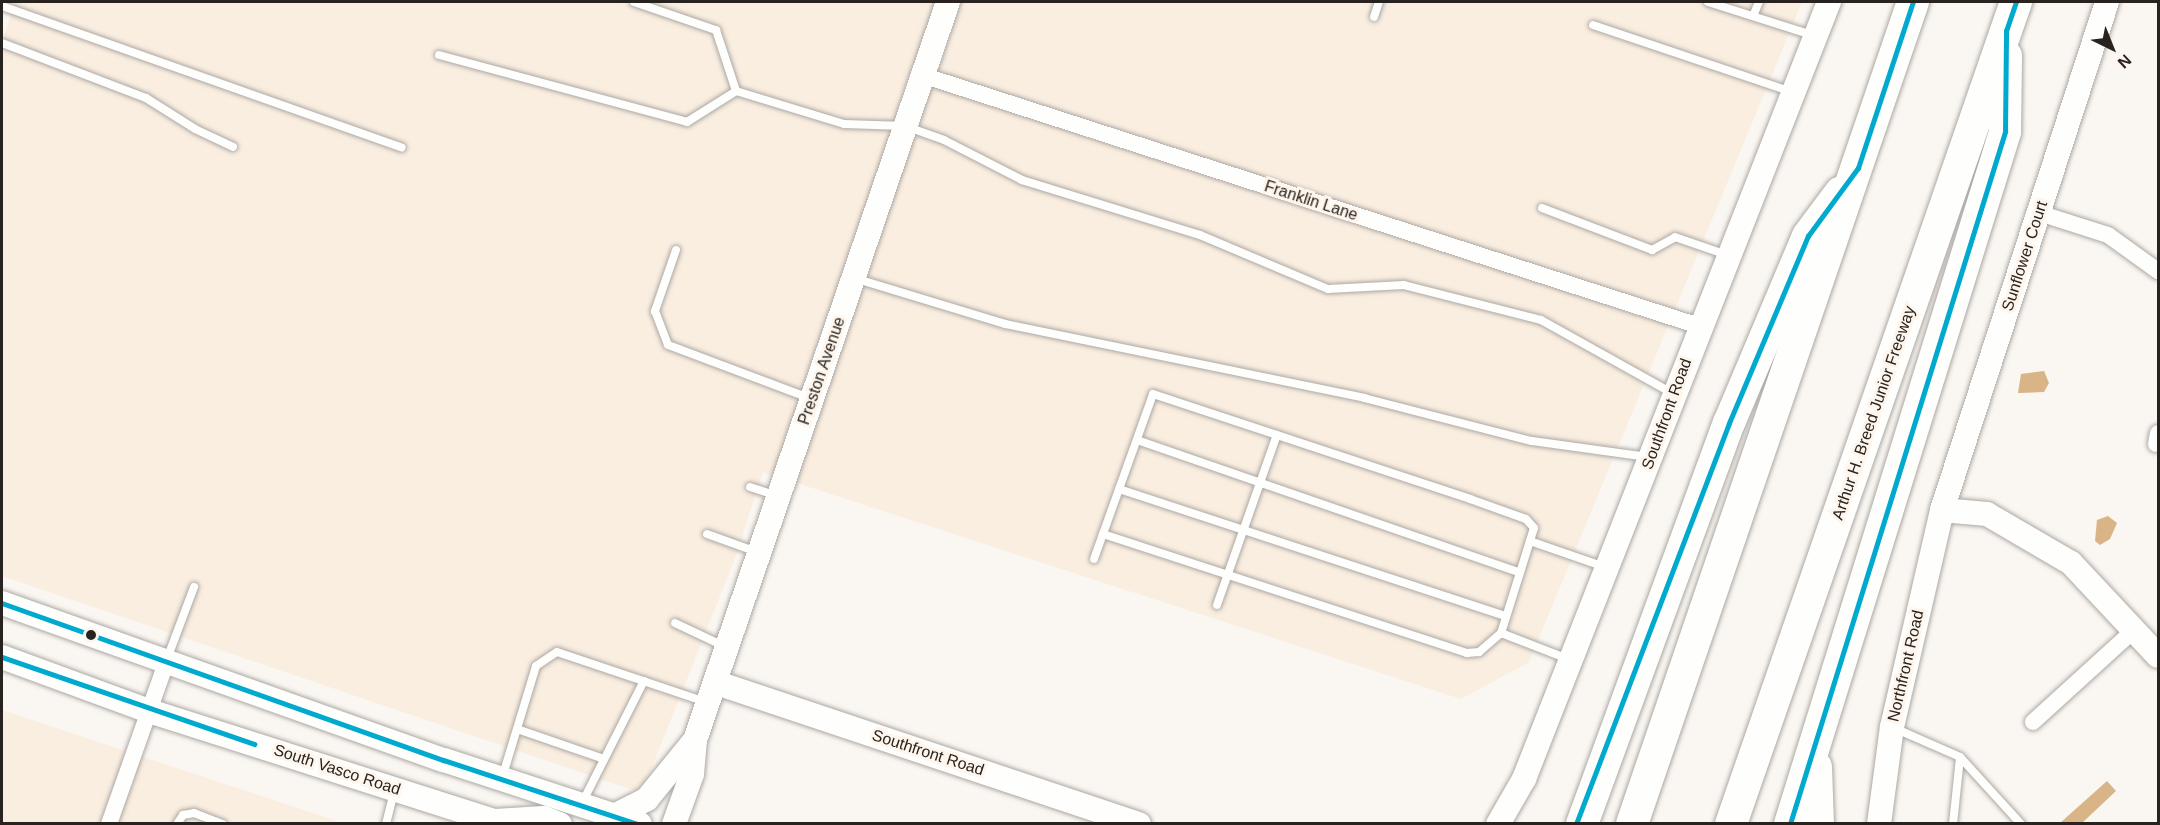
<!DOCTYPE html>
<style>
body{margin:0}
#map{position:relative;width:2160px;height:825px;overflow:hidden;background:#faf6f1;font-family:Helvetica,sans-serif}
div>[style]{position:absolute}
.built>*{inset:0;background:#faeee0}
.water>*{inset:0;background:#d9b487}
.roads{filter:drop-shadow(0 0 2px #aca8a4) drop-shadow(0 0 2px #aca8a4)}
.lane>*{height:8px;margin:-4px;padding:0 4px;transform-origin:4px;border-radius:4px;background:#fefefd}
.street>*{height:16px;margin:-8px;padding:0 8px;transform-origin:8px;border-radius:8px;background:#fefefd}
.secondary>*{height:24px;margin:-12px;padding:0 12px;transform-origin:12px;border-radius:12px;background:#fefefd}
.highway>*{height:32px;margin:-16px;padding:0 16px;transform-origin:16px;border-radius:16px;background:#fefefd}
.bus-1>*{height:4.5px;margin:-2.25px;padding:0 2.25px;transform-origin:2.25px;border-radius:2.25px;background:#00a9ce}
.dots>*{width:16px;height:16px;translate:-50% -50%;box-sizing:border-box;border:3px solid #fef6ed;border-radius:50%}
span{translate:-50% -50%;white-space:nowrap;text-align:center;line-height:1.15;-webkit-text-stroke:6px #fef6ed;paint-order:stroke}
.street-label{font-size:16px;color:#28231e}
.frame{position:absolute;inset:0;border:3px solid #28231e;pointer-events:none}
.north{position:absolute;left:2082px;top:18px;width:60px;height:60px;-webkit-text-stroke:4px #fef6ed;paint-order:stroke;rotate:137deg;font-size:16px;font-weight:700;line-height:24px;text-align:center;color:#28231e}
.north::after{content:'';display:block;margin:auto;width:21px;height:27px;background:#28231e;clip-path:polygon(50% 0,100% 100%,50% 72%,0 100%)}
</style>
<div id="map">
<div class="built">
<div style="clip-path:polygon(15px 2px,1802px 2px,1529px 662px,1461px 699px,763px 472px,734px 561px,644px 787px,633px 790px,2px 576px,2px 42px)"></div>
<div style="clip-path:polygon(2px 710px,343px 823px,2px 823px)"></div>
</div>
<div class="water">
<div style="clip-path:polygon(2044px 371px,2049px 383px,2044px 392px,2018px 393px,2021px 374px)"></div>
<div style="clip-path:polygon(2108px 516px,2117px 523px,2110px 539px,2100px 545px,2095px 541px,2097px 520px)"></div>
<div style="clip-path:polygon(2107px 781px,2116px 791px,2082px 823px,2060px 823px)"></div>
</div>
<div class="roads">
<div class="lane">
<div style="left:634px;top:2px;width:87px;rotate:18.9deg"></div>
<div style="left:716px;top:30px;width:64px;rotate:71.8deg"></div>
<div style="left:1708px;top:2px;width:112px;rotate:17.6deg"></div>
<div style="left:2px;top:6px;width:424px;rotate:19.5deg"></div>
<div style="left:1753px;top:16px;width:15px;rotate:-67deg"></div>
<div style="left:1374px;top:17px;width:16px;rotate:-72deg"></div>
<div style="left:1593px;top:25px;width:210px;rotate:18.6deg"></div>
<div style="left:2px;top:43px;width:154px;rotate:20.9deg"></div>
<div style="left:146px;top:98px;width:58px;rotate:32.3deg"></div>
<div style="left:195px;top:129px;width:42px;rotate:25.3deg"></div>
<div style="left:439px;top:55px;width:257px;rotate:15.1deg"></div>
<div style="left:687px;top:122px;width:58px;rotate:-32.3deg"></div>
<div style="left:736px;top:91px;width:113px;rotate:17deg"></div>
<div style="left:844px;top:124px;width:61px;rotate:1.9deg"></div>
<div style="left:905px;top:126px;width:41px;rotate:19.7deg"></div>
<div style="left:944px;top:140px;width:88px;rotate:27.1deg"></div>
<div style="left:1022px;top:180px;width:186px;rotate:17.2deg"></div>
<div style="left:1200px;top:235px;width:139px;rotate:22.9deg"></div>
<div style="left:1328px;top:289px;width:76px;rotate:-3deg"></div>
<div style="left:1404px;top:285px;width:141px;rotate:14.3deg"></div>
<div style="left:1541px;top:320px;width:152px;rotate:29.1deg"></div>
<div style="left:1542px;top:208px;width:118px;rotate:20.9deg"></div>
<div style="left:1652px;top:250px;width:26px;rotate:-29deg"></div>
<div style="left:1675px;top:237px;width:55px;rotate:19.1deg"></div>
<div style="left:676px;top:250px;width:65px;rotate:109deg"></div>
<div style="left:655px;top:311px;width:36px;rotate:69deg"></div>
<div style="left:668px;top:345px;width:151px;rotate:20.6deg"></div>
<div style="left:854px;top:278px;width:158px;rotate:16.9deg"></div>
<div style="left:1005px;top:324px;width:367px;rotate:11.6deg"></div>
<div style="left:1364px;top:398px;width:173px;rotate:14.4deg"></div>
<div style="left:1532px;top:441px;width:117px;rotate:7.9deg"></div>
<div style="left:1137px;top:440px;width:405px;rotate:19.1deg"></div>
<div style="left:750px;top:487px;width:29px;rotate:18deg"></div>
<div style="left:1119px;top:489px;width:407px;rotate:18.2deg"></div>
<div style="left:707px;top:534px;width:53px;rotate:19.8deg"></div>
<div style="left:1530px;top:541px;width:79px;rotate:19.1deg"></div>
<div style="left:1094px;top:559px;width:175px;rotate:-70.3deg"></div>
<div style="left:1153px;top:394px;width:334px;rotate:18.3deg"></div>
<div style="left:1470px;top:499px;width:59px;rotate:19.7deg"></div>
<div style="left:1526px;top:519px;width:12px;rotate:48deg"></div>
<div style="left:1534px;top:528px;width:110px;rotate:107.4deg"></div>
<div style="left:1501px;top:633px;width:29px;rotate:139deg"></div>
<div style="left:1479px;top:652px;width:12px;rotate:175deg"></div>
<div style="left:1467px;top:653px;width:383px;rotate:-161.9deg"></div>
<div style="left:1217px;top:605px;width:180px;rotate:-70.6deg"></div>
<div style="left:675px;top:623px;width:56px;rotate:25.2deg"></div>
<div style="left:1501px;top:633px;width:72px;rotate:21.2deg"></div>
<div style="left:167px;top:659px;width:77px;rotate:-69.4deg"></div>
<div style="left:1894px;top:728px;width:72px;rotate:23.7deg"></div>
<div style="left:1960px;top:757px;width:91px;rotate:47.7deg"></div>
<div style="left:517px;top:729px;width:92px;rotate:19deg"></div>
<div style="left:502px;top:778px;width:117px;rotate:-73.1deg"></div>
<div style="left:536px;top:666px;width:25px;rotate:-34deg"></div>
<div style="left:557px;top:652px;width:157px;rotate:18.6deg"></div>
<div style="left:582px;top:803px;width:137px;rotate:-63.1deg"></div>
<div style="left:177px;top:824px;width:11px;rotate:-56deg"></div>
<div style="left:183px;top:815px;width:11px;rotate:-10deg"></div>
<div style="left:194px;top:813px;width:31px;rotate:21deg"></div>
<div style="left:386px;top:824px;width:33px;rotate:-76deg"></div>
<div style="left:1953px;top:824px;width:67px;rotate:-84deg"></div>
</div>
<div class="street">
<div style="left:922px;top:75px;width:817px;rotate:17.9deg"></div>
<div style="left:2039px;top:213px;width:72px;rotate:17.7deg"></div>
<div style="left:2108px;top:235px;width:62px;rotate:35.8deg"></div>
<div style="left:2156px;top:444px;width:11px;rotate:-80deg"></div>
<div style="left:2033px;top:722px;width:137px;rotate:-42.3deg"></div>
<div style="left:109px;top:824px;width:174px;rotate:-70.5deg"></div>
</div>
<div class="secondary">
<div style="left:1942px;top:510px;width:45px;rotate:5.1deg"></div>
<div style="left:1987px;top:514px;width:97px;rotate:30.3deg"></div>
<div style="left:2071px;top:563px;width:127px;rotate:46.9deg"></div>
<div style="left:2px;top:603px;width:469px;rotate:19.6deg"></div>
<div style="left:444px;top:760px;width:206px;rotate:18.1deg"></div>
<div style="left:2px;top:657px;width:153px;rotate:20.2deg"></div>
<div style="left:146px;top:710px;width:375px;rotate:17.7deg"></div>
<div style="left:717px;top:683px;width:445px;rotate:18.5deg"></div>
<div style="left:616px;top:815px;width:35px;rotate:-27deg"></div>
<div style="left:647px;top:799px;width:76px;rotate:-50.9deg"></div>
<div style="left:495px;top:821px;width:49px;rotate:-3.5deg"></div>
<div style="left:544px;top:818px;width:17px;rotate:21deg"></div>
<div style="left:674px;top:824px;width:53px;rotate:-70.2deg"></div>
<div style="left:692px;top:774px;width:34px;rotate:-85deg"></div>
<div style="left:695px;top:740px;width:780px;rotate:-71.08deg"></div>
<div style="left:1498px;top:824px;width:52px;rotate:-60deg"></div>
<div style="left:1524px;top:779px;width:835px;rotate:-68.57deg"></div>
<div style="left:1879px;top:824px;width:98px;rotate:-82.4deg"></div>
<div style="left:1892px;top:727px;width:223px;rotate:-77deg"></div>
<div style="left:1942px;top:510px;width:534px;rotate:-72.01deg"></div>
</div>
<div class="highway">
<div style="left:1816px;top:767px;width:57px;rotate:88deg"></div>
<div style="left:1582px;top:824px;width:427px;rotate:-69.9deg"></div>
<div style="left:1729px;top:423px;width:203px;rotate:-67.1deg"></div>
<div style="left:1808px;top:236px;width:54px;rotate:-53.3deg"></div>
<div style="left:1632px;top:824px;width:869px;rotate:-71.13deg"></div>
<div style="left:1731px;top:824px;width:870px;rotate:-70.88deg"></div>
<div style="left:1790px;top:824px;width:725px;rotate:-72.74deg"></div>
<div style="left:2005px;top:132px;width:76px;rotate:-89.2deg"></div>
</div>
</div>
<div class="bus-1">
<div style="left:2px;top:603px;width:469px;rotate:19.6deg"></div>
<div style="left:444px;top:760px;width:204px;rotate:18.3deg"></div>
<div style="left:2px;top:657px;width:267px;rotate:19deg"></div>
<div style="left:1576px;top:824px;width:429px;rotate:-69.1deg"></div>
<div style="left:1729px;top:423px;width:203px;rotate:-67.1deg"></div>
<div style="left:1808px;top:236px;width:84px;rotate:-53.7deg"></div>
<div style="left:1858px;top:168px;width:175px;rotate:-71.7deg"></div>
<div style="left:1790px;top:824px;width:725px;rotate:-72.74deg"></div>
<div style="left:2005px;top:132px;width:101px;rotate:-89.4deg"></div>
<div style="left:2006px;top:31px;width:31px;rotate:-71deg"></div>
</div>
<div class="dots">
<div style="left:91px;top:635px;background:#28231e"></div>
</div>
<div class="street-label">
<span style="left:1311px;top:201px;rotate:18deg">Franklin Lane</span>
<span style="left:2025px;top:256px;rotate:-72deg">Sunflower Court</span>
<span style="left:822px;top:371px;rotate:-71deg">Preston Avenue</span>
<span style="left:1874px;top:413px;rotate:-71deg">Arthur H. Breed Junior Freeway</span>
<span style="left:1667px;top:414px;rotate:-70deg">Southfront Road</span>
<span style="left:1906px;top:666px;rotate:-77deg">Northfront Road</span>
<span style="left:928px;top:753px;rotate:18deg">Southfront Road</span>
<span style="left:337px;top:770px;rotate:18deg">South Vasco Road</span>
</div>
<div class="frame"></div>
<div class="north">N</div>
</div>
